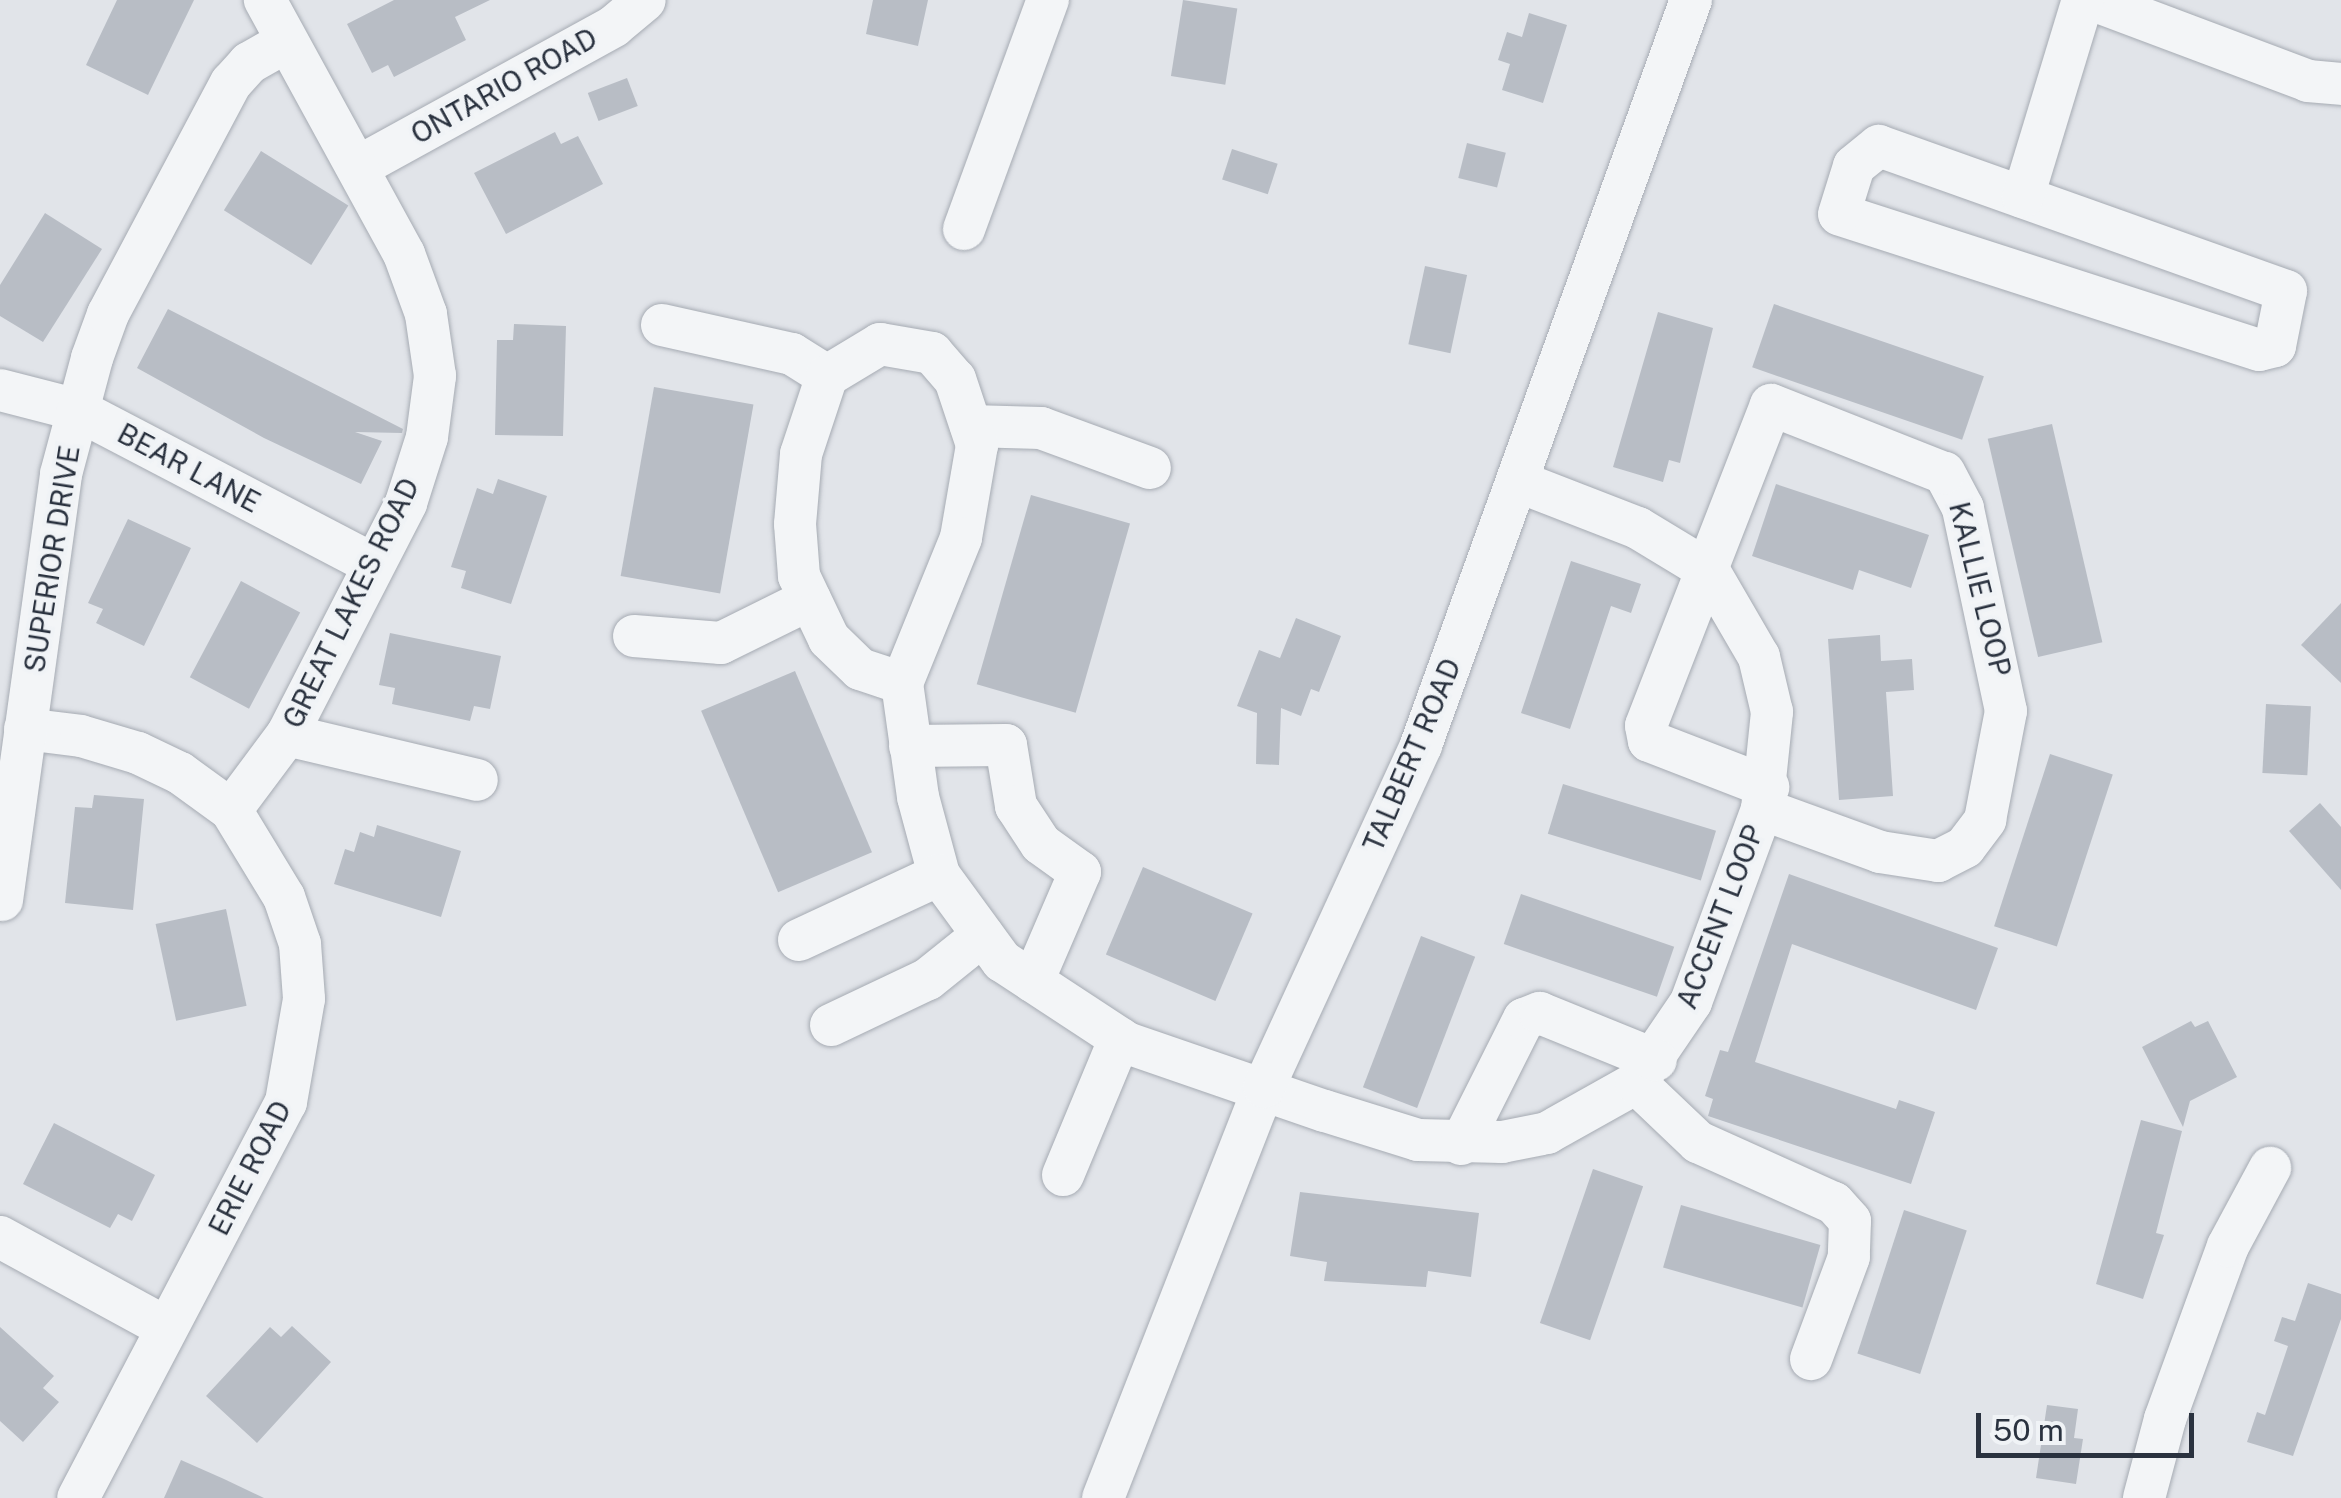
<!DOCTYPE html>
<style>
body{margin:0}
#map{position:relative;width:2341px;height:1498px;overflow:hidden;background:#e1e4e9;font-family:"Public Sans",sans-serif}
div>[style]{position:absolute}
.building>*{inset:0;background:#b8bdc5;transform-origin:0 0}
.roads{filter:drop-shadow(0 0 2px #a6abb3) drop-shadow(0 0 2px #a6abb3)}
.minor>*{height:42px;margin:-21px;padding:0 21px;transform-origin:21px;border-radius:21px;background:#f3f5f7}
span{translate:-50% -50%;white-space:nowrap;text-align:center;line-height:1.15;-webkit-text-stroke:8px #f0f3f6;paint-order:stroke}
.street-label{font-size:28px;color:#2a323f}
.scale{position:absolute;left:1976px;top:1413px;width:218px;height:45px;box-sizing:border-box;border:5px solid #2a323f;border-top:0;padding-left:12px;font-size:30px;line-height:35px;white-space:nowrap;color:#2a323f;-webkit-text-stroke:8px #f0f3f6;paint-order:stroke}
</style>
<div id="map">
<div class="building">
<div style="clip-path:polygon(117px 0,194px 0,148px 95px,86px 65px)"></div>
<div style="clip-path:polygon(394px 0,490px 0,455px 17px,466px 40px,394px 77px,388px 65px,372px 73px,347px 24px)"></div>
<div style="clip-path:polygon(873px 0,928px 0,918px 46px,866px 34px)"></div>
<div style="left:1183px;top:0;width:55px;height:77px;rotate:9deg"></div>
<div style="clip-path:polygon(1529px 13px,1567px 25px,1543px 103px,1502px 90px,1510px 64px,1498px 60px,1507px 32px,1522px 37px)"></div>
<div style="left:627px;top:78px;width:30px;height:42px;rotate:69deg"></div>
<div style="clip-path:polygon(555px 132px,561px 144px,578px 136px,603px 184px,506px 234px,474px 173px)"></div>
<div style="left:1467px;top:143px;width:40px;height:36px;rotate:14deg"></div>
<div style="left:1232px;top:149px;width:48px;height:32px;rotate:18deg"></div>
<div style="left:261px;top:151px;width:103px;height:70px;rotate:32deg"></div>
<div style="clip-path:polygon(45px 213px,102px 249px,43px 342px,0 316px,0 285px)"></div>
<div style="left:1425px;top:266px;width:43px;height:80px;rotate:12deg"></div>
<div style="left:1774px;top:304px;width:222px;height:67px;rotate:19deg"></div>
<div style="clip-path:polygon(168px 309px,403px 429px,402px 433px,355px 432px,382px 441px,361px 484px,264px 438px,137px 368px)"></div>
<div style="clip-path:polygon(1658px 312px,1713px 328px,1680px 463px,1669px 460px,1663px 482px,1613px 467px)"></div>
<div style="clip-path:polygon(514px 324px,566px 326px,563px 436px,495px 435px,497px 340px,513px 340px)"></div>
<div style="left:654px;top:387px;width:101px;height:192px;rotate:10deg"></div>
<div style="left:2052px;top:424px;width:224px;height:66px;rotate:77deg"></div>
<div style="clip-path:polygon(498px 479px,547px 496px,511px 604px,461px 588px,466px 571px,451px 567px,477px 488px,493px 494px)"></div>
<div style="clip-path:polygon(1776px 484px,1929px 535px,1911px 588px,1859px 570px,1853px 590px,1752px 556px)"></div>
<div style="left:1031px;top:495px;width:103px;height:197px;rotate:16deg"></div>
<div style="clip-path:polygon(128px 519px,191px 548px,144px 646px,96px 623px,103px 609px,88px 603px)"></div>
<div style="clip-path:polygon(1571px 561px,1641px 584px,1631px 613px,1611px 606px,1570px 729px,1521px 713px)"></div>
<div style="left:241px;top:581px;width:67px;height:109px;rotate:28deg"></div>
<div style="clip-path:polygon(2341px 603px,2341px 683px,2301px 645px)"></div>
<div style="clip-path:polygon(1296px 618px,1341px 636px,1319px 692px,1311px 689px,1301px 716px,1281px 708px,1279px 765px,1256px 764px,1257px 713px,1237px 706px,1259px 650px,1280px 658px)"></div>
<div style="clip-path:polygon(390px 633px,501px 656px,490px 709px,474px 706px,470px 721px,392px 704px,395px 688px,379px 685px)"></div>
<div style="clip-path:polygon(1880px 635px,1881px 661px,1912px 659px,1914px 690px,1886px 692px,1893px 796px,1839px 800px,1828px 639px)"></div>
<div style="left:795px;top:671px;width:197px;height:102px;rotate:67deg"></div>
<div style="left:2266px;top:704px;width:45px;height:69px;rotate:3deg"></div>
<div style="left:2050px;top:754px;width:66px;height:181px;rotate:18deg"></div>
<div style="left:1563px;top:784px;width:160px;height:52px;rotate:17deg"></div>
<div style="clip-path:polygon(94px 795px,144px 799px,133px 910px,65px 903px,75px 807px,92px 808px)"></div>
<div style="clip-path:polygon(2320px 803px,2341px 827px,2341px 890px,2289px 831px)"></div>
<div style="clip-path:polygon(377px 825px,461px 851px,441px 917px,334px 884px,345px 849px,354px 852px,360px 832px,374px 837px)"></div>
<div style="left:1143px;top:867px;width:119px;height:95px;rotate:23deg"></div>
<div style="clip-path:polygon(1789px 874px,1998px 948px,1976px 1010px,1792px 944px,1755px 1062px,1896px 1109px,1899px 1100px,1935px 1112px,1911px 1184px,1708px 1116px,1713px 1099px,1705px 1096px,1720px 1050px,1728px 1052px)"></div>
<div style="left:1521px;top:894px;width:162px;height:53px;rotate:19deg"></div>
<div style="left:226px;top:909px;width:99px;height:72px;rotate:78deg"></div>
<div style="left:1421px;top:936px;width:58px;height:162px;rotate:21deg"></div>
<div style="clip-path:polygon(2191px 1021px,2195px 1027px,2208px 1021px,2237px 1077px,2190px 1101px,2183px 1127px,2142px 1047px)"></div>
<div style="clip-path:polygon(2141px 1120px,2182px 1131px,2156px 1233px,2164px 1235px,2143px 1299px,2096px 1284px)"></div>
<div style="clip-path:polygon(54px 1123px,155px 1175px,132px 1221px,118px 1214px,110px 1228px,23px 1184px)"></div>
<div style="left:1593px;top:1169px;width:53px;height:163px;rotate:19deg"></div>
<div style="clip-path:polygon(1300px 1192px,1479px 1213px,1471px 1277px,1428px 1271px,1426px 1287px,1324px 1281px,1327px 1262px,1290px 1256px)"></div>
<div style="left:1681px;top:1205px;width:145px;height:65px;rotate:16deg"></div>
<div style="left:1904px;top:1210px;width:66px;height:151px;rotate:18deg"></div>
<div style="clip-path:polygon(2308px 1283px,2341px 1294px,2341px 1319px,2293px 1456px,2247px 1442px,2257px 1412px,2265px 1415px,2288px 1346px,2274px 1341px,2282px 1317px,2295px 1321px)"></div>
<div style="clip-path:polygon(292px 1326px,331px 1362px,257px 1443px,206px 1396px,270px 1327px,281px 1337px)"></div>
<div style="clip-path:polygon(0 1327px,54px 1376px,43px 1388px,59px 1402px,23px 1442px,0 1421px)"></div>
<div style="clip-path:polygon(2047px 1405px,2078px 1409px,2074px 1438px,2083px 1439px,2076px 1484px,2036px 1478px)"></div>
<div style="clip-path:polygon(181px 1460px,224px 1479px,264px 1498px,164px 1498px)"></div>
</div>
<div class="roads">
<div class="minor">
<div style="left:2093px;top:0;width:230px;rotate:20.6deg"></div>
<div style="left:2308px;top:81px;width:33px;rotate:5deg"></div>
<div style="left:1879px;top:146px;width:432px;rotate:19.6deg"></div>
<div style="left:2286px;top:291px;width:56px;rotate:101.3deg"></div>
<div style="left:2275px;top:346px;width:16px;rotate:166deg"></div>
<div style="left:2259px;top:350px;width:441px;rotate:-162.1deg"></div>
<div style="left:1839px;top:214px;width:50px;rotate:-72.6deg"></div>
<div style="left:1854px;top:166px;width:32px;rotate:-39deg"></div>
<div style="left:358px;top:167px;width:292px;rotate:-28.8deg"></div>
<div style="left:614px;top:26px;width:40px;rotate:-40deg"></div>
<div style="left:2023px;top:197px;width:206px;rotate:-73.1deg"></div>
<div style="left:964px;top:229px;width:244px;rotate:-69.9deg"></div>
<div style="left:662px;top:325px;width:133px;rotate:12.6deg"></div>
<div style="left:792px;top:354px;width:41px;rotate:32.2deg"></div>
<div style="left:0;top:390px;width:81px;rotate:14.4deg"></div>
<div style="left:78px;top:410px;width:332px;rotate:27.6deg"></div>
<div style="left:971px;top:426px;width:70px;rotate:1.6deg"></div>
<div style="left:1041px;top:428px;width:116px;rotate:20.2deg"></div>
<div style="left:634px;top:636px;width:87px;rotate:4.6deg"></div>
<div style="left:721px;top:643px;width:99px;rotate:-26.3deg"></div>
<div style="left:902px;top:683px;width:44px;rotate:-161.6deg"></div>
<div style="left:860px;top:669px;width:43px;rotate:-135.9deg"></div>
<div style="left:829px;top:639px;width:70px;rotate:-115.5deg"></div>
<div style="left:799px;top:576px;width:52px;rotate:-94.4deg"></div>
<div style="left:795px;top:524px;width:70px;rotate:-85.1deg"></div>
<div style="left:801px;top:454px;width:82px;rotate:-71.6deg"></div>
<div style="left:827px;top:376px;width:62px;rotate:-31.1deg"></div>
<div style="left:880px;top:344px;width:53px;rotate:9.8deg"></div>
<div style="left:932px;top:353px;width:35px;rotate:49deg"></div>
<div style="left:955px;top:379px;width:70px;rotate:71.6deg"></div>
<div style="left:977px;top:445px;width:94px;rotate:99.8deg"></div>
<div style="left:961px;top:538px;width:157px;rotate:112.1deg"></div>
<div style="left:902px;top:683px;width:115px;rotate:82deg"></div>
<div style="left:918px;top:797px;width:81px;rotate:74.9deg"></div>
<div style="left:939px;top:875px;width:107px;rotate:53.8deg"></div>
<div style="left:1002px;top:961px;width:149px;rotate:33.3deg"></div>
<div style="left:1127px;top:1043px;width:209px;rotate:19deg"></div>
<div style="left:1325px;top:1111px;width:97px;rotate:17.3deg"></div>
<div style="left:1418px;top:1140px;width:84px;rotate:1.4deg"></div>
<div style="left:1502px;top:1142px;width:46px;rotate:-11.3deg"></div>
<div style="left:1547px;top:1133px;width:102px;rotate:-29.3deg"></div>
<div style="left:1636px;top:1083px;width:98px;rotate:-55.8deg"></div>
<div style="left:1691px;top:1002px;width:206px;rotate:-69.8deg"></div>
<div style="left:1762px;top:809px;width:98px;rotate:-84.1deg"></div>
<div style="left:1772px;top:712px;width:57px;rotate:-103.3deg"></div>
<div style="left:1759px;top:657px;width:99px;rotate:-120.2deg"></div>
<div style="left:1709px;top:571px;width:83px;rotate:-148.8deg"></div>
<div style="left:1638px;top:528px;width:130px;rotate:-158.8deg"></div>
<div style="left:25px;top:729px;width:56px;rotate:7.1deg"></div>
<div style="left:81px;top:736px;width:59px;rotate:16.6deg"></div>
<div style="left:138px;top:753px;width:47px;rotate:25.5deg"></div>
<div style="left:180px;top:773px;width:63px;rotate:36deg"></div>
<div style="left:231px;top:810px;width:102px;rotate:58.7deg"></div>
<div style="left:284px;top:897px;width:50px;rotate:71.2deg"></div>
<div style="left:300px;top:944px;width:55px;rotate:85.8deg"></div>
<div style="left:304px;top:999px;width:105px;rotate:99.9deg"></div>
<div style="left:286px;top:1102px;width:447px;rotate:117.7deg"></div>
<div style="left:287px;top:735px;width:195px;rotate:13.3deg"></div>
<div style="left:910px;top:746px;width:96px;rotate:-0.6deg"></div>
<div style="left:1006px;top:745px;width:62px;rotate:80.7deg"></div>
<div style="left:1016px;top:806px;width:45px;rotate:56.7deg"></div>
<div style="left:1041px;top:844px;width:48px;rotate:35.7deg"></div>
<div style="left:1080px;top:872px;width:119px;rotate:113.3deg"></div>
<div style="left:1762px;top:809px;width:126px;rotate:20deg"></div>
<div style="left:1880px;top:852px;width:59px;rotate:8.8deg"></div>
<div style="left:1938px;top:861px;width:30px;rotate:-27deg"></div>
<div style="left:1965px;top:847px;width:34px;rotate:-53deg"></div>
<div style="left:1985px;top:820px;width:111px;rotate:-79.1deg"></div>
<div style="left:2006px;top:711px;width:208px;rotate:-102deg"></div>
<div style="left:1963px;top:508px;width:40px;rotate:-118deg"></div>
<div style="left:1944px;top:473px;width:186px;rotate:-158.5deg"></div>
<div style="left:1771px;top:405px;width:344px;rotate:111.3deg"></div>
<div style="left:1646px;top:726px;width:15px;rotate:79deg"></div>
<div style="left:1649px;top:741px;width:128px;rotate:21.1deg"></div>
<div style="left:231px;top:810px;width:94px;rotate:-53.3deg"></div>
<div style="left:287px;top:735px;width:261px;rotate:-62.8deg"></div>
<div style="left:406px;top:503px;width:69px;rotate:-72.3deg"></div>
<div style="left:427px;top:437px;width:62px;rotate:-82.5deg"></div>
<div style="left:435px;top:376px;width:63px;rotate:-98.3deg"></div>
<div style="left:426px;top:314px;width:64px;rotate:-110.1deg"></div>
<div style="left:404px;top:254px;width:290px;rotate:-118.7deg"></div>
<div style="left:2px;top:900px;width:430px;rotate:-82.1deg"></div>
<div style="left:61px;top:474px;width:120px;rotate:-75deg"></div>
<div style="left:92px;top:358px;width:47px;rotate:-70deg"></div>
<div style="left:108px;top:314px;width:262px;rotate:-62deg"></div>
<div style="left:231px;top:83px;width:27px;rotate:-48deg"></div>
<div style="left:249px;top:63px;width:43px;rotate:-29.6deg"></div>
<div style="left:799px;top:940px;width:154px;rotate:-24.9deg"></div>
<div style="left:831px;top:1025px;width:107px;rotate:-25.4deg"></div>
<div style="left:928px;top:979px;width:70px;rotate:-38.7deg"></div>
<div style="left:1636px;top:1083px;width:86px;rotate:43.6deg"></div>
<div style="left:1698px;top:1142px;width:149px;rotate:24.2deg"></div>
<div style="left:1834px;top:1203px;width:24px;rotate:48deg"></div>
<div style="left:1850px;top:1221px;width:36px;rotate:92deg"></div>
<div style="left:1849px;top:1257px;width:109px;rotate:110.4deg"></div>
<div style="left:1461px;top:1144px;width:140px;rotate:-63.3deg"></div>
<div style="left:1524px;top:1019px;width:17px;rotate:-21deg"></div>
<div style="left:1540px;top:1013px;width:125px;rotate:22.1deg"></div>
<div style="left:1063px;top:1175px;width:148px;rotate:-67.4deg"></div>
<div style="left:0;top:1237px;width:188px;rotate:28.6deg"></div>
<div style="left:1103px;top:1498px;width:441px;rotate:-68.6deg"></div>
<div style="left:1264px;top:1087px;width:376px;rotate:-65.3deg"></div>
<div style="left:1421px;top:745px;width:792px;rotate:-70.08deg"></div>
<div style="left:2144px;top:1498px;width:82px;rotate:-75.1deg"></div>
<div style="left:2165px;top:1419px;width:184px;rotate:-70deg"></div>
<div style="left:2228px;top:1246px;width:89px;rotate:-61.7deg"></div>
</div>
</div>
<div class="street-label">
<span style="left:504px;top:86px;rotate:-29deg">ONTARIO ROAD</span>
<span style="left:189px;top:468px;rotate:28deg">BEAR LANE</span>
<span style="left:52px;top:559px;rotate:-81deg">SUPERIOR DRIVE</span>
<span style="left:1980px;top:589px;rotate:76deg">KALLIE LOOP</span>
<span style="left:351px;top:603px;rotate:-64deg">GREAT LAKES ROAD</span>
<span style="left:1412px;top:755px;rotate:-67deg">TALBERT ROAD</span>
<span style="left:1720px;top:917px;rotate:-69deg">ACCENT LOOP</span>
<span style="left:250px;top:1168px;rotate:-63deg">ERIE ROAD</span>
</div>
<div class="scale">50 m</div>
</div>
